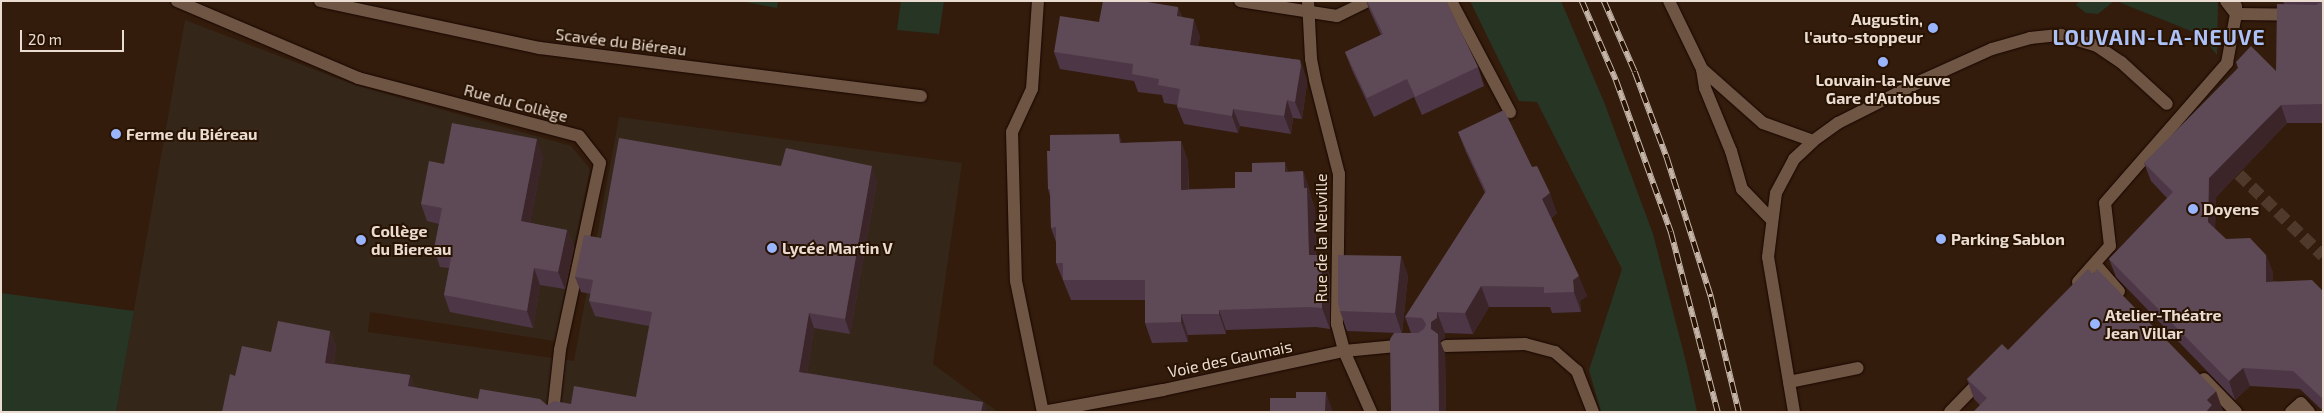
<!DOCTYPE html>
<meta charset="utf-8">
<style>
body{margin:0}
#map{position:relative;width:2324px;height:413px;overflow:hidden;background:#331c0c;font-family:"Exo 2",sans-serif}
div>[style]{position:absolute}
.education>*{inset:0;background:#35261a}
.green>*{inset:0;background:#273525}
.secondary-tunnel>*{height:12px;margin-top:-6px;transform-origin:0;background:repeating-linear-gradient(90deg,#4f392a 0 12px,transparent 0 18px)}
.roads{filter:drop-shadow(0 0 1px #190600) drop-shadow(0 0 1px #190600)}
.lane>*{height:12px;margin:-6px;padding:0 6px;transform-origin:6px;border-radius:6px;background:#6f5543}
.street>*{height:12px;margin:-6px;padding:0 6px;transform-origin:6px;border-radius:6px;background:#6f5543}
.secondary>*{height:12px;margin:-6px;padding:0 6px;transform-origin:6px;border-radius:6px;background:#6f5543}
.rail>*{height:5.5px;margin-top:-2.75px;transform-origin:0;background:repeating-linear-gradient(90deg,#281303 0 11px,#c5b5a9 0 22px);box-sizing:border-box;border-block:1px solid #c5b5a9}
.wall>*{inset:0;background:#4d3747}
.shaded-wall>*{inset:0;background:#3b2529}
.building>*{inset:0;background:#5e4956}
.dots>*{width:14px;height:14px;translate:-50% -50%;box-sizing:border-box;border:2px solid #281303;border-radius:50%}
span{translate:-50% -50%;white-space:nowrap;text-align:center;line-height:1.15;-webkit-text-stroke:4px #281303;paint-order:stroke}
.poi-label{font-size:16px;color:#ebdcd1;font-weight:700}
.right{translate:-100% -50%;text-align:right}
.left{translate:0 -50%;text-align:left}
.street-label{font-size:16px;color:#ebdcd1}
.district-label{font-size:21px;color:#abc1f7;font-weight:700;letter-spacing:1px}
.frame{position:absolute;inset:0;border:2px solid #ebdcd1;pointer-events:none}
.scale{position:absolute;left:20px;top:30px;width:104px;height:22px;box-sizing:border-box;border:2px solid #ebdcd1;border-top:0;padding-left:6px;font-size:15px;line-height:18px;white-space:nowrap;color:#ebdcd1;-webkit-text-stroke:4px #281303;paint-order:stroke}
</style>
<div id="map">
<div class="education">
<div style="clip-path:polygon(185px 20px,355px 85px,571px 146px,590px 169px,555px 341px,370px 312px,368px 332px,574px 361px,619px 117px,962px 163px,933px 364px,998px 412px,116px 412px)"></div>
</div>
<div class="green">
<div style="clip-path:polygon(740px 1px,778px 1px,777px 8px)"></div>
<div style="clip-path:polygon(901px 1px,944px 1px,939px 34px,897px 30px)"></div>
<div style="clip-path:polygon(1470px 1px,1561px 1px,1604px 102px,1653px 234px,1687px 366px,1697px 412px,1601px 412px,1589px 370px,1622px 269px,1537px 102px,1519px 101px)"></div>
<div style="clip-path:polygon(2079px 1px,2114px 1px,2098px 14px,2086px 13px,2076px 5px)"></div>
<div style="clip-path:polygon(2116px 1px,2218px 1px,2217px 55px,2201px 35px)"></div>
<div style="clip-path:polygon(1px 293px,134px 311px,116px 412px,1px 412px)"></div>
</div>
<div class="secondary-tunnel">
<div style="left:2226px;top:162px;width:135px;rotate:44.1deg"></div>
</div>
<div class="roads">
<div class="lane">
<div style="left:1789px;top:382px;width:70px;rotate:-11.5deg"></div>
</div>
<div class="street">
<div style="left:177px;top:1px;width:197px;rotate:23deg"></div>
<div style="left:358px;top:78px;width:228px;rotate:14.7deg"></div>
<div style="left:579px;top:136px;width:34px;rotate:52deg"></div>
<div style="left:600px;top:163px;width:191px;rotate:102.1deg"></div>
<div style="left:560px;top:350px;width:62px;rotate:96.4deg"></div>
<div style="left:320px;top:1px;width:225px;rotate:12.1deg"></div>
<div style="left:540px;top:48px;width:384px;rotate:7.2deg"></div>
<div style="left:1038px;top:1px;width:88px;rotate:93.9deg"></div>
<div style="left:1032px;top:89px;width:47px;rotate:114.9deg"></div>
<div style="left:1012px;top:132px;width:149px;rotate:88.5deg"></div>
<div style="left:1016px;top:281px;width:134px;rotate:78.4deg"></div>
<div style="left:1240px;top:1px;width:98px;rotate:8.8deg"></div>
<div style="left:1337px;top:16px;width:34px;rotate:-26deg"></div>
<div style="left:1308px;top:1px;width:58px;rotate:87deg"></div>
<div style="left:1311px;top:59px;width:21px;rotate:79deg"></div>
<div style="left:1315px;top:80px;width:97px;rotate:75.7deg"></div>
<div style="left:1339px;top:174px;width:150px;rotate:90.8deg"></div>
<div style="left:1337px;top:324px;width:28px;rotate:75deg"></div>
<div style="left:1344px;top:351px;width:67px;rotate:66.1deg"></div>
<div style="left:1451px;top:1px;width:126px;rotate:62deg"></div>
<div style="left:2236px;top:6px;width:8px;rotate:90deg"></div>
<div style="left:2236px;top:14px;width:87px;rotate:0.7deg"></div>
<div style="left:2096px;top:265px;width:35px;rotate:49deg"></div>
<div style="left:2078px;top:282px;width:48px;rotate:-48.4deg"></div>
<div style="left:2110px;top:246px;width:43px;rotate:-96.6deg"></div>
<div style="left:2105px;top:203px;width:186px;rotate:-48.9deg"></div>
<div style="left:2227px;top:63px;width:50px;rotate:-79.6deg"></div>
<div style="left:2236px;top:14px;width:16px;rotate:-128deg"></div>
<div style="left:1446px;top:346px;width:79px;rotate:-1.5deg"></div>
<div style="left:1525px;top:344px;width:31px;rotate:15deg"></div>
<div style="left:1555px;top:352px;width:29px;rotate:41deg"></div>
<div style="left:1577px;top:371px;width:44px;rotate:68.7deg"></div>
<div style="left:2204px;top:379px;width:46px;rotate:45.9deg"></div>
<div style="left:1043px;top:412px;width:122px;rotate:-10.4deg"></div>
<div style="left:1163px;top:390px;width:185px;rotate:-12.2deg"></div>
<div style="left:1344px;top:351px;width:63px;rotate:-5.4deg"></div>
<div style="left:1950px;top:412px;width:47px;rotate:-45.9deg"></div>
<div style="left:2291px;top:412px;width:13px;rotate:-42deg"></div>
<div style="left:2301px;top:403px;width:12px;rotate:48deg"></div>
</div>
<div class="secondary">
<div style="left:1669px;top:1px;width:76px;rotate:64.1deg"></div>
<div style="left:1702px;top:69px;width:81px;rotate:41.5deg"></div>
<div style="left:1763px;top:123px;width:53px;rotate:19.8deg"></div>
<div style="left:1702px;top:69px;width:19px;rotate:81deg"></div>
<div style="left:1705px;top:88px;width:68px;rotate:67.6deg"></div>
<div style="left:1731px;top:151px;width:40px;rotate:74deg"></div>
<div style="left:1742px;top:189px;width:42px;rotate:46deg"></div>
<div style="left:1794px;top:412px;width:157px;rotate:-99.5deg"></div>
<div style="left:1768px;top:257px;width:64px;rotate:-82.9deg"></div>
<div style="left:1776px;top:193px;width:38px;rotate:-62deg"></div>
<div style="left:1794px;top:159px;width:26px;rotate:-43deg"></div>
<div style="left:1813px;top:141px;width:31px;rotate:-36deg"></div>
<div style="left:1838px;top:123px;width:93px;rotate:-26.8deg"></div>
<div style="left:1921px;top:81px;width:78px;rotate:-24.3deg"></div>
<div style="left:1992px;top:49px;width:40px;rotate:-16deg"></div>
<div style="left:2030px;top:38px;width:31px;rotate:-6deg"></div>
<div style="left:2061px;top:35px;width:38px;rotate:17deg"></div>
<div style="left:2097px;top:46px;width:29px;rotate:34deg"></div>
<div style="left:2121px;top:62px;width:62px;rotate:42.4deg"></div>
</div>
</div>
<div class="rail">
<div style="left:1582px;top:1px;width:86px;rotate:66.7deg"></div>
<div style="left:1616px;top:80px;width:162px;rotate:70.1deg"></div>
<div style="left:1671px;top:232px;width:186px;rotate:75.4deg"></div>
<div style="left:1604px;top:1px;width:77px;rotate:66.4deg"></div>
<div style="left:1635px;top:72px;width:92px;rotate:69.6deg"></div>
<div style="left:1667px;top:158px;width:146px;rotate:72.4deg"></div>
<div style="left:1711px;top:297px;width:118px;rotate:76.3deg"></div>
</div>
<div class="wall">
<div style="clip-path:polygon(1366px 1px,1446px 1px,1478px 67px,1484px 86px,1422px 115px,1414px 97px,1374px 117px,1352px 70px,1345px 52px,1381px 35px,1369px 9px)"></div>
<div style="clip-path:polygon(2283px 1px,2323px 1px,2323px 123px,2287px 123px,2216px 197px,2215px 229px,2226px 239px,2266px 255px,2273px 273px,2273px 281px,2323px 291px,2323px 411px,2300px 389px,2250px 386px,2235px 400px,2116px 277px,2109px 259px,2167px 198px,2151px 181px,2144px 163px,2276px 71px,2284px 4px)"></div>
<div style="clip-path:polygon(1178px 7px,1182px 17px,1200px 36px,1198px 46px,1300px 60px,1306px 78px,1307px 83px,1302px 119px,1293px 118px,1291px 134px,1240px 126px,1238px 133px,1184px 124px,1177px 107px,1178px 105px,1164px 103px,1162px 95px,1138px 92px,1134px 81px,1060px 69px,1054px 52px,1099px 22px)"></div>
<div style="clip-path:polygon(1458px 132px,1532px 167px,1557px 213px,1551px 218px,1587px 296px,1580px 301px,1581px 312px,1552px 313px,1550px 307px,1489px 307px,1473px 334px,1445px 333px,1445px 338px,1440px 341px,1445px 354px,1446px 412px,1391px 412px,1397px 333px,1347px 331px,1340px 311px,1401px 256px,1408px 276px,1402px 333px,1411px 333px,1405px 317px,1485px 193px,1466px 152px)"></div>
<div style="clip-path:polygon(1181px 141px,1188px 162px,1189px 189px,1235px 188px,1288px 172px,1303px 171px,1310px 192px,1311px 197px,1315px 209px,1316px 255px,1322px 255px,1330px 276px,1330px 329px,1316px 327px,1226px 330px,1226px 334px,1188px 335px,1188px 342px,1152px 343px,1145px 323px,1145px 300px,1071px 300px,1056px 263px,1056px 242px,1051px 228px,1050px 196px,1048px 189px,1050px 151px,1123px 143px)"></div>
<div style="clip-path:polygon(543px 156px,530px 223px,567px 230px,574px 247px,565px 289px,540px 285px,533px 328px,450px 312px,444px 295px,449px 268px,440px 267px,434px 249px,439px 224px,427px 221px,421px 204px,444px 164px)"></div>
<div style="clip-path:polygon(781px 166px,877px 181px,850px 334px,814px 328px,807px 373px,983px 402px,987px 412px,222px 412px,235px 376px,271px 352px,330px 331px,336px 347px,333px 364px,410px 375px,414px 387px,478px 399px,547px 405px,571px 404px,636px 397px,649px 326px,595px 316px,589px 301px,591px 294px,581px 292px,575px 277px,601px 238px)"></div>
<div style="clip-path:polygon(2008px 350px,2223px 411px,1980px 405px,1974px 399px,1967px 379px)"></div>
</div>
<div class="shaded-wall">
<div style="clip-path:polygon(1178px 7px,1184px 24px,1177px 16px)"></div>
<div style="clip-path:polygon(1194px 19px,1200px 36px,1196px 62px,1190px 45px)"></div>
<div style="clip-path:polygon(1300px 60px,1306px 78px,1307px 83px,1302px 119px,1295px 102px)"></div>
<div style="clip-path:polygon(1287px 100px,1293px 118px,1291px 134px,1284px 116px)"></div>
<div style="clip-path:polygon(2281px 105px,2287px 123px,2216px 197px,2215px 240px,2208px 222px,2209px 178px)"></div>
<div style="clip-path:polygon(1233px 109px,1240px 126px,1238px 133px,1232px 116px)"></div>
<div style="clip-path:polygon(1119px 134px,1127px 154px,1120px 143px)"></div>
<div style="clip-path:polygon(537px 139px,543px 156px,527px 239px,521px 221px)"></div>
<div style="clip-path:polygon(1181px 141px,1188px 162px,1189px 210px,1181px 190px)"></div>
<div style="clip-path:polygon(1285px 162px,1292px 183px,1285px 172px)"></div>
<div style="clip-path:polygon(872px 166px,877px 181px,850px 334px,845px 319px)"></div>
<div style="clip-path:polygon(1303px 171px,1310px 192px,1311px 197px,1315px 209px,1316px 276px,1309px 255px)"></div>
<div style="clip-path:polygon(1550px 193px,1557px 213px,1549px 219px,1542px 199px)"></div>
<div style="clip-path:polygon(567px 230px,574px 247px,565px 289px,558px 272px)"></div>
<div style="clip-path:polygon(1322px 255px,1330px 276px,1330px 329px,1322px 308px)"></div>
<div style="clip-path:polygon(2266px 255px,2273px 273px,2273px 300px,2266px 282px)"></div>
<div style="clip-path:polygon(1401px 256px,1408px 276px,1402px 334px,1395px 313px)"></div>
<div style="clip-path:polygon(534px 268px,540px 285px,533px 328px,527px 311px)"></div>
<div style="clip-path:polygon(1579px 276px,1587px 296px,1580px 301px,1581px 312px,1574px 292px,1573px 280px)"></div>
<div style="clip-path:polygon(1481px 286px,1489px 307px,1473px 334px,1465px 313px)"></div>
<div style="clip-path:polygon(1219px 310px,1226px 330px,1226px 334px,1219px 314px)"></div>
<div style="clip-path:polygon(1437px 312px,1445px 333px,1445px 338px,1440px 341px,1445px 354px,1446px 412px,1439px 412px,1431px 329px,1431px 322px)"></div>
<div style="clip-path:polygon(809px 313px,814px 328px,805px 387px,799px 372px)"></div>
<div style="clip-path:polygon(1181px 314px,1188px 335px,1188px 342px,1181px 322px)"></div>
<div style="clip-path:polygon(330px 331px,336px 347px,330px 378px,325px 363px)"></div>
<div style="clip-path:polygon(2243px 368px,2250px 386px,2235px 400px,2229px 381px)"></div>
<div style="clip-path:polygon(410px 375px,415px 391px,408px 386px)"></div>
<div style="clip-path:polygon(2216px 391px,2223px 411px,2222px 412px,2206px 412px,2207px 400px)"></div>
<div style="clip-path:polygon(1326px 392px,1333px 412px,1325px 412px)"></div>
<div style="clip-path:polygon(983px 402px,987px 412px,981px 412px)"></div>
</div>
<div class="building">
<div style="clip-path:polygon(1103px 1px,1141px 1px,1178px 7px,1177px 16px,1194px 19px,1190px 45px,1300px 60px,1301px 66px,1295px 102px,1287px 100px,1284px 116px,1233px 109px,1232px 116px,1177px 107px,1180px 89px,1158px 85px,1159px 79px,1132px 74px,1133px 64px,1054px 52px,1060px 16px,1099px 22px)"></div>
<div style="clip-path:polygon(1367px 1px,1446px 1px,1478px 67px,1415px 97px,1407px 79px,1367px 98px,1345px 52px,1383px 34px)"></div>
<div style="clip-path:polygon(2323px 1px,2323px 104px,2281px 105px,2209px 178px,2208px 222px,2226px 239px,2250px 238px,2266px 255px,2266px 282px,2312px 280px,2323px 291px,2323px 399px,2293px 371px,2243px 368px,2229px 381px,2109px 259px,2173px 192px,2144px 163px,2238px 68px,2236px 62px,2251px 46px,2276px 71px,2277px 4px,2316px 5px)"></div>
<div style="clip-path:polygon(1504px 110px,1532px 167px,1537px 166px,1550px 193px,1542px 199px,1579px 276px,1573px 280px,1574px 292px,1544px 293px,1544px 287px,1481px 286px,1465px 313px,1437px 312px,1437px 318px,1431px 322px,1431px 329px,1438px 334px,1439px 412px,1391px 412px,1390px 339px,1394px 333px,1418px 333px,1424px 329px,1426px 324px,1422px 318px,1405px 317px,1486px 191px,1458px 132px)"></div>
<div style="clip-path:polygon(452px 123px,537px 139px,521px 221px,567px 230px,558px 272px,534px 268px,527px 311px,444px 295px,452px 253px,434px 249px,442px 208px,421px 204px,429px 161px,444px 164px)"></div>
<div style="clip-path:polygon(1119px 134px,1120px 143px,1181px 141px,1181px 190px,1235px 188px,1235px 172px,1252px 172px,1252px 163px,1285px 162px,1285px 172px,1303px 171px,1304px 188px,1307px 188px,1309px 255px,1322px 255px,1322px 308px,1309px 307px,1219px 310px,1219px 314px,1181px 314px,1181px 322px,1145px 323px,1145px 280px,1063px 280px,1063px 263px,1056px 263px,1056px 227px,1051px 228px,1050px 189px,1048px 189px,1047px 151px,1050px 151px,1050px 135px)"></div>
<div style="clip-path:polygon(619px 138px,781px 166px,786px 148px,872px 166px,845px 319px,809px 313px,799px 372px,983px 402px,981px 412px,222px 412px,230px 374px,235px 376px,242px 346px,271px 352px,278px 321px,330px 331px,325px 363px,410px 375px,408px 386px,478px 399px,480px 389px,540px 399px,547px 405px,554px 401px,571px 404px,574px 386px,636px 397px,652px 312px,589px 301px,593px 280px,575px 277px,584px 235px,601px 238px)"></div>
<div style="clip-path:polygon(1338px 255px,1401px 256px,1395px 313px,1340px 311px,1338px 303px)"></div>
<div style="clip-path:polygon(2088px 269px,2093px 274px,2097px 269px,2216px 391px,2207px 400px,2212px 405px,2206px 412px,1973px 412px,1987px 398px,1967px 379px,2002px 344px,2008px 350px)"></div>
<div style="clip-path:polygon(1296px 392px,1326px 392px,1325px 412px,1270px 412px,1270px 398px,1296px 398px)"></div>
</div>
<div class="dots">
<div style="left:1933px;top:28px;background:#99b5fd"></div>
<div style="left:1883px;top:62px;background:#99b5fd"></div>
<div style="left:116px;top:134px;background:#99b5fd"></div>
<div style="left:2193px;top:209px;background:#99b5fd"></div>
<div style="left:1941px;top:239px;background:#99b5fd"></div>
<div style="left:361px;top:240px;background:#99b5fd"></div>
<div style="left:772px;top:248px;background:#99b5fd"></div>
<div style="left:2095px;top:324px;background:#99b5fd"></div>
</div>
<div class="poi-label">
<span class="right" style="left:1923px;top:28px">Augustin,<br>l'auto-stoppeur</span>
<span style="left:1883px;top:89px">Louvain-la-Neuve<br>Gare d'Autobus</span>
<span class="left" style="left:126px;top:134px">Ferme du Biéreau</span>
<span class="left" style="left:2203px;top:209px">Doyens</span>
<span class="left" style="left:371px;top:240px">Collège<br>du Biereau</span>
<span class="left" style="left:1951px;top:239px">Parking Sablon</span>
<span class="left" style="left:782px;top:248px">Lycée Martin V</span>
<span class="left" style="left:2105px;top:324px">Atelier-Théatre<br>Jean Villar</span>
</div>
<div class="street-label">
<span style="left:621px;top:42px;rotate:7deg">Scavée du Biéreau</span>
<span style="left:516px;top:103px;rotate:15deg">Rue du Collège</span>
<span style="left:1321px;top:238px;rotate:-90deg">Rue de la Neuville</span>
<span style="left:1230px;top:359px;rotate:-12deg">Voie des Gaumais</span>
</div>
<div class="district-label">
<span style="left:2159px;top:37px">LOUVAIN-LA-NEUVE</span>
</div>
<div class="frame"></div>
<div class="scale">20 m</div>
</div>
